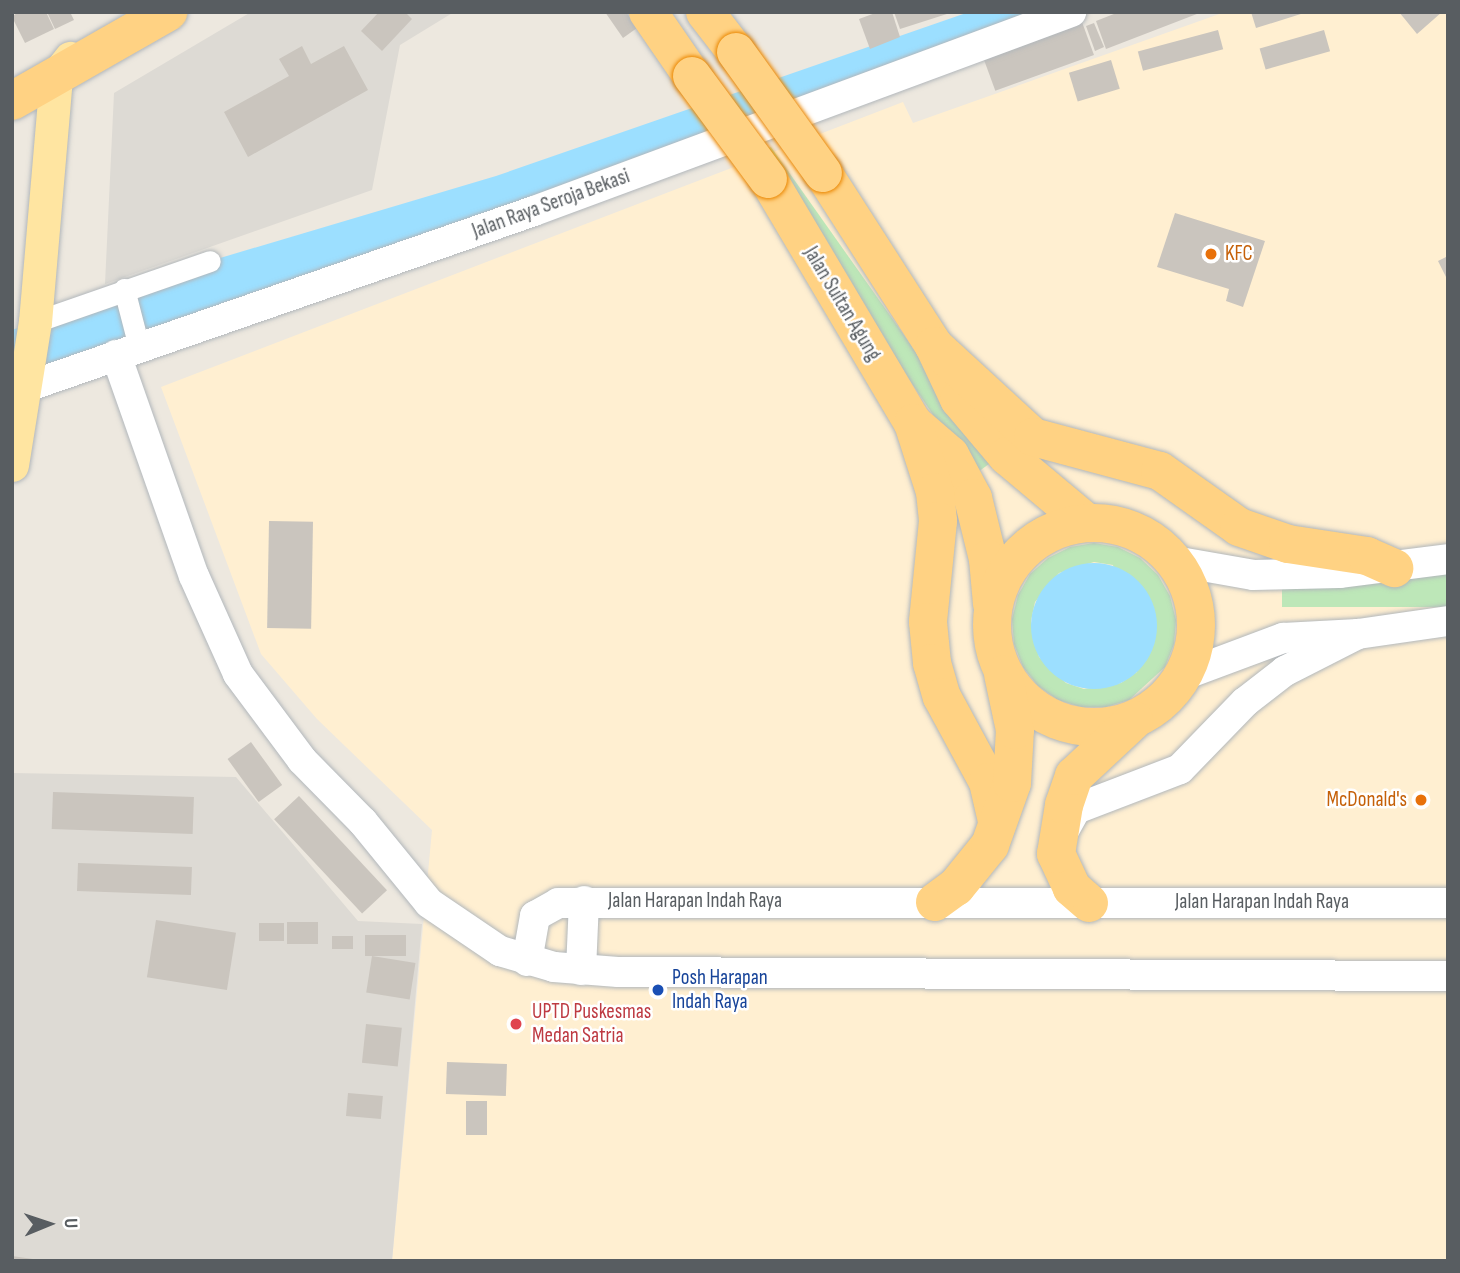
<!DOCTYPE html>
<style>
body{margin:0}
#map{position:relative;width:1460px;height:1273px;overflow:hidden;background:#ede8df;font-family:"Sofia Sans Condensed",sans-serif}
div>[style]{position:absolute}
.commercial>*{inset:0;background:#ffefd1}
.industrial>*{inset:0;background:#dddad4}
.green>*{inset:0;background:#bde7b8;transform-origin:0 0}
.water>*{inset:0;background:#9cdfff}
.round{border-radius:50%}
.building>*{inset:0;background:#cac5be;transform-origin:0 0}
.roads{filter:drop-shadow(0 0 2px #b2b7bb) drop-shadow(0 0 2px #b2b7bb)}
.street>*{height:21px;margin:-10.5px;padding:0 10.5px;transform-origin:10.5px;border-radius:10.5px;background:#fff}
.secondary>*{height:30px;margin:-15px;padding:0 15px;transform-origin:15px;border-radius:15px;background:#fff}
.primary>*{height:33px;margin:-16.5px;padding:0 16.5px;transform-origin:16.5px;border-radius:16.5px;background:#ffe5a1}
.highway>*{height:38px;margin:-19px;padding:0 19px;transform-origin:19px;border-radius:19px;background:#ffd283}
.highway>.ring{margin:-19px;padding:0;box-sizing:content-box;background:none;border:38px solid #ffd283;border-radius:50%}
.bridges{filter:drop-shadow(0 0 2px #eb8700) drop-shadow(0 0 2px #eb8700)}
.highway-bridge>*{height:38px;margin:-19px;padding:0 19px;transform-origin:19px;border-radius:19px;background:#ffd283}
.dots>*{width:19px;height:19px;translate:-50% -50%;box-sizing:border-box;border:4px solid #fff;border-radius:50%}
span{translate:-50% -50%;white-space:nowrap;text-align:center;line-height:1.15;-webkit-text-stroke:5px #fff;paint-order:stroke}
.street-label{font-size:21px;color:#585d61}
.food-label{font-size:21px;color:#c56008}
.left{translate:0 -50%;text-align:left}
.right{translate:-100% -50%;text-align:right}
.transit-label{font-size:21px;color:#164399}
.health-label{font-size:21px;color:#be3a42}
.frame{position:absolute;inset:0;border:14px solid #585d61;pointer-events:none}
.north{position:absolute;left:14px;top:1189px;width:70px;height:70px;-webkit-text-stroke:5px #fff;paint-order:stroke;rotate:88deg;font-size:19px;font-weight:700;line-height:28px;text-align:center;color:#585d61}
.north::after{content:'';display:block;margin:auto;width:24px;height:32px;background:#585d61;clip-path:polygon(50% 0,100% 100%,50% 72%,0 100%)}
</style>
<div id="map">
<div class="commercial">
<div style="clip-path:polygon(1225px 12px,1448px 12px,1448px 1261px,392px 1261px,432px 830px,317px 719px,261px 654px,161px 387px,903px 102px,913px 123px)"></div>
</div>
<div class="industrial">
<div style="clip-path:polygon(251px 12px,454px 12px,400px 45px,372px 190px,105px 284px,114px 93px)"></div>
<div style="clip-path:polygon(12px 773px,236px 777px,358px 921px,422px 924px,392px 1261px,12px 1261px)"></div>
</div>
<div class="green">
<div style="clip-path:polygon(771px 147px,993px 461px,974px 475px,755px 153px)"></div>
<div style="clip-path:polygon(evenodd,1094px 543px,1118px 547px,1140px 558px,1158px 575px,1170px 596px,1176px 620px,1174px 644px,1165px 667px,1129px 700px,1106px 707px,1081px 707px,1058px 700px,1038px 686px,1023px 667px,1014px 644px,1012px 619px,1018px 595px,1030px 574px,1048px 558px,1070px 547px,1094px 543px,1094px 562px,1113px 565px,1137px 672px,1121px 683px,1084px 689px,1066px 683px,1039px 657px,1031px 621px,1035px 602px,1059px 573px,1094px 562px)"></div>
<div style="left:1448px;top:568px;width:39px;height:166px;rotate:90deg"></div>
</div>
<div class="water">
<div style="clip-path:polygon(969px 12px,1073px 12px,12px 392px,12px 330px,210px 261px,496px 176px)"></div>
<div class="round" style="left:1031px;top:563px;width:126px;height:126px"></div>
</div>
<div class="building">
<div style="clip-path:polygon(18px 12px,46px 12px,54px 29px,25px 43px,12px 17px)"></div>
<div style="clip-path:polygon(47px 12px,70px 12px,74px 20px,55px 29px)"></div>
<div style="clip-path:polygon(379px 12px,405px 12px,412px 19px,382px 51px,361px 31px)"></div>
<div style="clip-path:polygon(605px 12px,626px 12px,637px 28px,623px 38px)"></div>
<div style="clip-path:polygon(878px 12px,892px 12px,900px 37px,870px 49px,859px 19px)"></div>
<div style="clip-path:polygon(894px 12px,950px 12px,950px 13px,900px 29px)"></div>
<div style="clip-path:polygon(1119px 12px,1202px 12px,1106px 49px,1096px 21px)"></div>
<div style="clip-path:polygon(1251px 12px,1304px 12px,1304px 13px,1256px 28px)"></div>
<div style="clip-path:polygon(1399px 12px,1442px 12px,1417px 34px)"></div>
<div style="left:1082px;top:22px;width:35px;height:105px;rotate:70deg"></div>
<div style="clip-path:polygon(1094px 23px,1104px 47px,1095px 51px,1086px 26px)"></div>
<div style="left:1218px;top:30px;width:20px;height:83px;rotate:75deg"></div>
<div style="left:1324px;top:30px;width:22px;height:67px;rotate:74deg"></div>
<div style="clip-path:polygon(302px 46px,311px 64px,344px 46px,368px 90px,248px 157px,224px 112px,289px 76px,279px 59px)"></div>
<div style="left:1111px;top:60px;width:30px;height:44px;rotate:73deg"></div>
<div style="clip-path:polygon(1175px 213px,1265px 241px,1243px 307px,1226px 301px,1229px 289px,1157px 267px)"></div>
<div style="clip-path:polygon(1448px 256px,1448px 281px,1438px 261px)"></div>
<div style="left:269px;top:521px;width:44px;height:107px;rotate:1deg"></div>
<div style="left:251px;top:742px;width:53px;height:29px;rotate:54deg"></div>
<div style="left:53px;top:792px;width:141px;height:37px;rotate:2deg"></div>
<div style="left:299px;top:796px;width:129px;height:34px;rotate:47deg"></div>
<div style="left:78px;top:863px;width:114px;height:28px;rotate:2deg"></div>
<div style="left:156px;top:920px;width:81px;height:58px;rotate:9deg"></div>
<div style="left:287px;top:922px;width:31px;height:22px"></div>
<div style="left:284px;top:923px;width:18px;height:25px;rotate:90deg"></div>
<div style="left:365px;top:935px;width:41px;height:21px"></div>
<div style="left:332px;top:936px;width:21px;height:13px"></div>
<div style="left:372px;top:956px;width:44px;height:37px;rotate:9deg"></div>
<div style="left:366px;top:1024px;width:36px;height:39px;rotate:6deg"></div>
<div style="left:447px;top:1062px;width:60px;height:32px;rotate:2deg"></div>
<div style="left:348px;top:1093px;width:35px;height:23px;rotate:5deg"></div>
<div style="left:466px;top:1101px;width:21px;height:34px"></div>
<div style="clip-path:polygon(12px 1256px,33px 1259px,33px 1261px,12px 1261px)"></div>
</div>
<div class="roads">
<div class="street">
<div style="left:124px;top:289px;width:60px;rotate:75.5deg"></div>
<div style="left:35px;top:322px;width:185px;rotate:-19.2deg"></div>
</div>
<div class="secondary">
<div style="left:116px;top:355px;width:234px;rotate:70.6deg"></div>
<div style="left:194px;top:576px;width:107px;rotate:65.8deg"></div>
<div style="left:238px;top:674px;width:107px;rotate:53.3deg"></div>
<div style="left:302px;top:760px;width:87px;rotate:45.5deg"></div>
<div style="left:363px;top:822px;width:104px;rotate:50.8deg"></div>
<div style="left:429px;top:903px;width:86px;rotate:34.1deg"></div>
<div style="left:500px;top:951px;width:56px;rotate:16.5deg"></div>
<div style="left:554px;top:967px;width:64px;rotate:4.5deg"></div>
<div style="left:618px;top:972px;width:830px;rotate:0.28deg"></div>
<div style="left:12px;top:392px;width:552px;rotate:-19.12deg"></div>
<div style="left:534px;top:211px;width:573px;rotate:-20.33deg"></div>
<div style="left:1174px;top:561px;width:80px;rotate:10deg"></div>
<div style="left:1253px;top:575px;width:86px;rotate:-1.3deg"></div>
<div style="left:1339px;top:573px;width:110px;rotate:-7.3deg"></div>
<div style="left:1184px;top:675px;width:106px;rotate:-20.5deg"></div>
<div style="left:1283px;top:638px;width:75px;rotate:-3.1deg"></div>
<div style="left:1358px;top:634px;width:91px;rotate:-8.2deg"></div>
<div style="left:1062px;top:834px;width:29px;rotate:-61deg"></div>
<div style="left:1076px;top:809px;width:111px;rotate:-21deg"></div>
<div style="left:1180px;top:769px;width:93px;rotate:-45.9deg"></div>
<div style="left:1245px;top:702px;width:51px;rotate:-37.8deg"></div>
<div style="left:1285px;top:671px;width:82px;rotate:-26.9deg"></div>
<div style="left:527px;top:961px;width:46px;rotate:-79.9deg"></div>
<div style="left:535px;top:916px;width:26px;rotate:-29deg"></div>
<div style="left:558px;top:903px;width:890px"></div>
<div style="left:581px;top:970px;width:69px;rotate:-87.5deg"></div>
</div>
<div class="primary">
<div style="left:12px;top:465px;width:145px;rotate:-80.9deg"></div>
<div style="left:35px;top:322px;width:247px;rotate:-85.1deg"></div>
<div style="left:56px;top:76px;width:23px;rotate:-52deg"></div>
</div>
<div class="highway">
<div style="left:648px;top:12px;width:78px;rotate:55.5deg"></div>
<div style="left:705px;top:12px;width:51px;rotate:52.2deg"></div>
<div style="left:12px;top:101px;width:180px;rotate:-29.7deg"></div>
<div style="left:823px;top:173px;width:206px;rotate:57.3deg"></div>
<div style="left:934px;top:346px;width:59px;rotate:64.7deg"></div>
<div style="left:959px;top:399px;width:75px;rotate:49.9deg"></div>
<div style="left:1007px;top:456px;width:103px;rotate:39.9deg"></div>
<div style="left:768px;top:179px;width:284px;rotate:59.3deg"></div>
<div style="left:913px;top:423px;width:49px;rotate:40.9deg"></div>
<div style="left:950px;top:455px;width:49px;rotate:61.9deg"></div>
<div style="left:973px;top:498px;width:63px;rotate:76.2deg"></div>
<div style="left:988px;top:559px;width:45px;rotate:84.9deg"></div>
<div style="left:934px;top:346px;width:134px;rotate:42.6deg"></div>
<div style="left:1033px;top:437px;width:131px;rotate:15deg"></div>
<div style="left:1160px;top:471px;width:97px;rotate:35.3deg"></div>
<div style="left:1239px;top:527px;width:52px;rotate:19.1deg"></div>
<div style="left:1288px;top:544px;width:80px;rotate:8.6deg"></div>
<div style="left:1367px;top:556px;width:30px;rotate:24deg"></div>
<div style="left:913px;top:423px;width:72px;rotate:72.3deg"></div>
<div style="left:935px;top:492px;width:29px;rotate:84deg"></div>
<div style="left:938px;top:521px;width:101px;rotate:95.7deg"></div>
<div style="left:928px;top:622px;width:41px;rotate:84.4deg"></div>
<div style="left:932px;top:663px;width:35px;rotate:74deg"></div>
<div style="left:942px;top:697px;width:97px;rotate:61.6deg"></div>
<div style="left:988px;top:782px;width:40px;rotate:77deg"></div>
<div class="ring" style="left:992px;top:523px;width:166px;height:166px"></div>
<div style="left:935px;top:902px;width:26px;rotate:-36deg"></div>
<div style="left:956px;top:887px;width:54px;rotate:-51deg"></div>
<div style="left:990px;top:845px;width:66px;rotate:-70.5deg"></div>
<div style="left:1012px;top:783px;width:53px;rotate:-86.8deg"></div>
<div style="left:1015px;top:730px;width:57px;rotate:-102.1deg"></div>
<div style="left:1089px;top:903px;width:23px;rotate:-139deg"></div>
<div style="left:1072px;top:888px;width:38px;rotate:-115deg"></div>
<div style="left:1056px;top:854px;width:50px;rotate:-80.7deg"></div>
<div style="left:1064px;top:805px;width:31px;rotate:-71deg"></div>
<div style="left:1074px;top:776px;width:82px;rotate:-43deg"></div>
</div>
</div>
<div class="bridges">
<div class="highway-bridge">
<div style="left:736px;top:52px;width:149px;rotate:54.3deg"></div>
<div style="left:692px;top:76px;width:128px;rotate:53.6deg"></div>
</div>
</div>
<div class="dots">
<div style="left:1211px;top:254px;background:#e8710a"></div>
<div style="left:1421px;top:800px;background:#e8710a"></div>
<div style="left:658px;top:990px;background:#1a4fb4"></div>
<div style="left:516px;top:1024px;background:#e0444e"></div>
</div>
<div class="street-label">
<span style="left:551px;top:204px;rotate:-20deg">Jalan Raya Seroja Bekasi</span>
<span style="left:842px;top:304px;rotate:59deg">Jalan Sultan Agung</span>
<span style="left:695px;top:901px">Jalan Harapan Indah Raya</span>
<span style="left:1262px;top:902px">Jalan Harapan Indah Raya</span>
</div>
<div class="food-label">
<span class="left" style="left:1225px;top:254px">KFC</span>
<span class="right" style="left:1407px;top:800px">McDonald's</span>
</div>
<div class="transit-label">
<span class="left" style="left:672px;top:990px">Posh Harapan<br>Indah Raya</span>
</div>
<div class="health-label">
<span class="left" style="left:532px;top:1024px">UPTD Puskesmas<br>Medan Satria</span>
</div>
<div class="frame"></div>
<div class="north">U</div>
</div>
